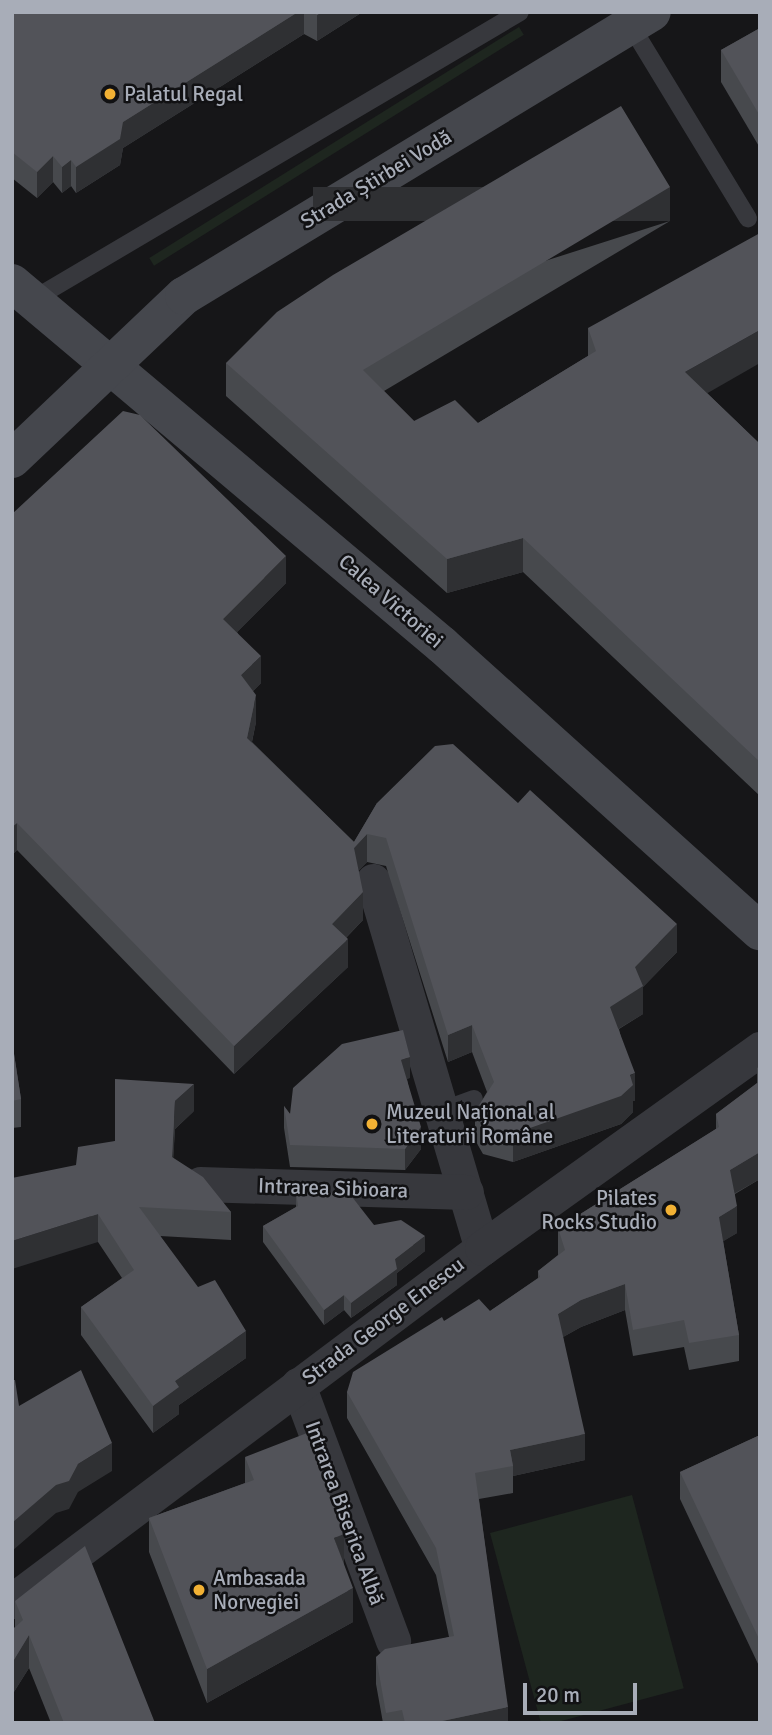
<!DOCTYPE html>
<meta charset="utf-8">
<style>
body{margin:0}
#map{position:relative;width:772px;height:1735px;overflow:hidden;background:#161618;font-family:Signika,sans-serif}
div>[style]{position:absolute}
.green>*{inset:0;background:#1e261f;transform-origin:0 0}
.lane>*{height:18px;margin:-9px;padding:0 9px;transform-origin:9px;border-radius:9px;background:#37383d}
.street>*{height:35px;margin:-17.5px;padding:0 17.5px;transform-origin:17.5px;border-radius:17.5px;background:#37383d}
.secondary>*{height:38px;margin:-19px;padding:0 19px;transform-origin:19px;border-radius:19px;background:#45474d}
.wall>*{inset:0;background:#47494d}
.shaded-wall>*{inset:0;background:#2f3033;transform-origin:0 0}
.building>*{inset:0;background:#525359}
.dots>*{width:19px;height:19px;translate:-50% -50%;box-sizing:border-box;border:4px solid #111113;border-radius:50%}
span{translate:-50% -50%;white-space:nowrap;text-align:center;line-height:1.15;-webkit-text-stroke:5px #111113;paint-order:stroke}
.poi-label{font-size:21px;color:#a8adb8}
.left{translate:0 -50%;text-align:left}
.right{translate:-100% -50%;text-align:right}
.street-label{font-size:21px;color:#a8adb8}
.frame{position:absolute;inset:0;border:14px solid #a8adb8;pointer-events:none}
.scale{position:absolute;left:523px;top:1683px;width:114px;height:32px;box-sizing:border-box;border:4px solid #a8adb8;border-top:0;padding-left:9px;font-size:21px;line-height:24px;white-space:nowrap;color:#a8adb8;-webkit-text-stroke:5px #111113;paint-order:stroke}
</style>
<div id="map">
<div class="green">
<div style="left:519px;top:27px;width:9px;height:436px;rotate:58deg"></div>
<div style="left:632px;top:1495px;width:200px;height:147px;rotate:75deg"></div>
</div>
<div class="lane">
<div style="left:628px;top:21px;width:231px;rotate:58.7deg"></div>
<div style="left:34px;top:299px;width:564px;rotate:-30.56deg"></div>
<div style="left:441px;top:1111px;width:35px;rotate:-20deg"></div>
</div>
<div class="street">
<div style="left:373px;top:881px;width:383px;rotate:73.5deg"></div>
<div style="left:200px;top:1184px;width:266px;rotate:1.7deg"></div>
<div style="left:298px;top:1385px;width:273px;rotate:69.6deg"></div>
<div style="left:12px;top:1601px;width:588px;rotate:-36.91deg"></div>
<div style="left:482px;top:1248px;width:342px;rotate:-35.6deg"></div>
</div>
<div class="secondary">
<div style="left:12px;top:283px;width:562px;rotate:40.09deg"></div>
<div style="left:442px;top:645px;width:428px;rotate:42deg"></div>
<div style="left:12px;top:459px;width:237px;rotate:-43.5deg"></div>
<div style="left:184px;top:296px;width:547px;rotate:-31.25deg"></div>
</div>
<div class="wall">
<div style="clip-path:polygon(12px 12px,361px 12px,361px 13px,317px 41px,304px 34px,123px 148px,120px 165px,76px 193px,71px 186px,62px 193px,53px 182px,37px 198px,12px 178px)"></div>
<div style="clip-path:polygon(760px 28px,760px 148px,721px 82px,721px 50px)"></div>
<div style="clip-path:polygon(670px 221px,384px 391px,414px 421px,478px 423px,588px 356px,588px 328px,707px 393px,760px 444px,760px 796px,523px 572px,447px 593px,226px 396px,226px 363px)"></div>
<div style="clip-path:polygon(12px 514px,286px 583px,237px 632px,261px 683px,253px 691px,256px 722px,252px 742px,354px 842px,377px 803px,677px 952px,643px 987px,643px 1014px,619px 1029px,635px 1101px,633px 1101px,633px 1112px,621px 1124px,513px 1162px,483px 1154px,475px 1140px,475px 1112px,487px 1092px,472px 1052px,448px 1062px,386px 866px,367px 862px,359px 870px,363px 920px,346px 938px,348px 967px,234px 1074px,17px 850px,12px 855px)"></div>
<div style="clip-path:polygon(12px 1041px,21px 1099px,21px 1127px,12px 1128px)"></div>
<div style="clip-path:polygon(760px 1066px,760px 1179px,735px 1194px,737px 1233px,723px 1241px,739px 1335px,739px 1361px,689px 1370px,684px 1347px,633px 1356px,625px 1310px,581px 1327px,563px 1337px,585px 1460px,513px 1476px,513px 1493px,479px 1499px,508px 1723px,383px 1723px,376px 1684px,376px 1657px,449px 1637px,436px 1575px,347px 1418px,347px 1392px,444px 1321px,490px 1311px,538px 1278px,538px 1271px,558px 1255px,558px 1228px,716px 1129px,716px 1114px,757px 1083px,757px 1068px)"></div>
<div style="clip-path:polygon(410px 1078px,407px 1079px,421px 1149px,405px 1170px,290px 1167px,284px 1128px,284px 1106px,290px 1114px)"></div>
<div style="clip-path:polygon(194px 1111px,175px 1129px,173px 1158px,231px 1212px,231px 1240px,160px 1236px,246px 1358px,179px 1405px,179px 1414px,153px 1433px,81px 1335px,81px 1307px,122px 1278px,98px 1242px,76px 1165px,115px 1141px)"></div>
<div style="clip-path:polygon(296px 1192px,374px 1225px,425px 1251px,397px 1273px,397px 1285px,351px 1318px,344px 1310px,324px 1325px,263px 1242px,263px 1226px,296px 1207px)"></div>
<div style="clip-path:polygon(760px 1435px,760px 1668px,680px 1499px,680px 1472px)"></div>
<div style="clip-path:polygon(245px 1457px,344px 1565px,353px 1622px,207px 1703px,149px 1552px,149px 1518px,245px 1483px)"></div>
<div style="clip-path:polygon(15px 1601px,155px 1723px,51px 1723px,29px 1668px,12px 1695px,12px 1630px,15px 1627px)"></div>
</div>
<div class="shaded-wall">
<div style="clip-path:polygon(298px 12px,304px 12px,304px 34px,123px 148px,120px 165px,76px 193px,76px 167px,123px 122px)"></div>
<div style="clip-path:polygon(322px 12px,361px 12px,361px 13px,317px 41px,317px 15px)"></div>
<div style="clip-path:polygon(53px 156px,53px 182px,37px 198px,37px 172px)"></div>
<div style="clip-path:polygon(71px 160px,71px 186px,62px 193px,62px 167px)"></div>
<div style="left:670px;top:187px;width:34px;height:357px;rotate:90deg"></div>
<div style="clip-path:polygon(760px 330px,760px 363px,685px 406px,685px 372px)"></div>
<div style="clip-path:polygon(523px 538px,523px 572px,447px 593px,447px 559px)"></div>
<div style="clip-path:polygon(286px 556px,286px 583px,223px 646px,223px 619px)"></div>
<div style="clip-path:polygon(261px 656px,261px 683px,241px 702px,241px 675px)"></div>
<div style="clip-path:polygon(256px 695px,256px 722px,247px 765px,247px 738px)"></div>
<div style="clip-path:polygon(17px 823px,17px 850px,12px 855px,12px 827px)"></div>
<div style="clip-path:polygon(367px 834px,367px 862px,354px 876px,354px 848px)"></div>
<div style="clip-path:polygon(363px 892px,363px 920px,332px 952px,332px 924px)"></div>
<div style="clip-path:polygon(677px 924px,677px 952px,643px 987px,643px 1014px,610px 1034px,610px 1007px,635px 967px)"></div>
<div style="clip-path:polygon(348px 939px,348px 967px,234px 1074px,234px 1046px)"></div>
<div style="clip-path:polygon(472px 1025px,472px 1052px,448px 1062px,448px 1035px)"></div>
<div style="clip-path:polygon(410px 1057px,410px 1078px,401px 1082px,401px 1060px)"></div>
<div style="clip-path:polygon(635px 1073px,635px 1101px,633px 1101px,633px 1112px,621px 1124px,513px 1162px,513px 1134px)"></div>
<div style="clip-path:polygon(194px 1084px,194px 1111px,175px 1129px,172px 1184px,172px 1157px,175px 1101px)"></div>
<div style="clip-path:polygon(421px 1127px,421px 1149px,405px 1170px,405px 1149px)"></div>
<div style="clip-path:polygon(760px 1152px,760px 1179px,730px 1196px,730px 1170px)"></div>
<div style="clip-path:polygon(737px 1206px,737px 1233px,719px 1244px,719px 1217px)"></div>
<div style="clip-path:polygon(98px 1214px,98px 1242px,12px 1269px,12px 1241px)"></div>
<div style="clip-path:polygon(425px 1236px,425px 1251px,397px 1273px,397px 1285px,351px 1318px,351px 1303px,395px 1259px)"></div>
<div style="clip-path:polygon(625px 1284px,625px 1310px,581px 1327px,558px 1340px,558px 1314px,581px 1300px)"></div>
<div style="clip-path:polygon(344px 1295px,344px 1310px,324px 1325px,324px 1310px)"></div>
<div style="clip-path:polygon(246px 1331px,246px 1358px,179px 1405px,179px 1414px,153px 1433px,153px 1406px,175px 1381px)"></div>
<div style="clip-path:polygon(585px 1434px,585px 1460px,513px 1476px,513px 1466px,510px 1450px)"></div>
<div style="clip-path:polygon(112px 1443px,112px 1471px,78px 1492px,69px 1509px,56px 1513px,12px 1551px,12px 1523px,78px 1464px)"></div>
<div style="clip-path:polygon(344px 1534px,344px 1568px,334px 1538px)"></div>
<div style="clip-path:polygon(353px 1588px,353px 1622px,207px 1703px,207px 1669px)"></div>
<div style="clip-path:polygon(29px 1635px,29px 1668px,12px 1695px,12px 1663px)"></div>
<div style="clip-path:polygon(508px 1707px,508px 1723px,433px 1723px)"></div>
</div>
<div class="building">
<div style="clip-path:polygon(12px 12px,298px 12px,123px 122px,120px 139px,76px 167px,71px 160px,62px 167px,53px 156px,37px 172px,12px 152px)"></div>
<div style="clip-path:polygon(311px 12px,322px 12px,317px 15px)"></div>
<div style="clip-path:polygon(760px 28px,760px 116px,721px 50px)"></div>
<div style="clip-path:polygon(621px 106px,670px 187px,363px 370px,414px 421px,455px 400px,478px 423px,596px 351px,588px 328px,760px 233px,760px 330px,685px 372px,760px 444px,760px 762px,523px 538px,447px 559px,226px 363px,277px 312px,333px 275px)"></div>
<div style="clip-path:polygon(123px 411px,140px 415px,286px 556px,223px 619px,261px 656px,241px 675px,256px 695px,247px 738px,354px 842px,377px 803px,435px 746px,453px 744px,518px 803px,530px 790px,677px 924px,635px 967px,643px 986px,610px 1007px,635px 1073px,630px 1075px,633px 1085px,621px 1096px,513px 1134px,483px 1126px,475px 1112px,494px 1082px,472px 1025px,448px 1035px,386px 838px,367px 834px,354px 848px,363px 892px,332px 924px,348px 939px,234px 1046px,17px 823px,12px 827px,12px 514px)"></div>
<div style="clip-path:polygon(403px 1030px,410px 1057px,401px 1060px,421px 1127px,405px 1149px,290px 1145px,284px 1106px,290px 1114px,293px 1088px,342px 1044px)"></div>
<div style="clip-path:polygon(12px 1041px,21px 1099px,12px 1101px)"></div>
<div style="clip-path:polygon(115px 1079px,194px 1084px,175px 1101px,172px 1157px,203px 1177px,231px 1212px,139px 1207px,198px 1287px,215px 1280px,246px 1331px,175px 1381px,179px 1387px,153px 1406px,81px 1307px,134px 1270px,98px 1214px,12px 1241px,12px 1178px,76px 1165px,78px 1147px,115px 1141px)"></div>
<div style="clip-path:polygon(760px 1081px,760px 1152px,730px 1170px,737px 1206px,719px 1217px,739px 1335px,689px 1343px,684px 1320px,633px 1330px,625px 1284px,581px 1300px,558px 1314px,585px 1434px,510px 1450px,513px 1466px,475px 1473px,508px 1707px,433px 1723px,405px 1723px,402px 1710px,386px 1713px,376px 1657px,385px 1649px,454px 1636px,436px 1548px,347px 1392px,353px 1372px,442px 1317px,444px 1321px,479px 1299px,490px 1311px,540px 1277px,538px 1271px,565px 1250px,558px 1228px,719px 1127px,716px 1114px)"></div>
<div style="clip-path:polygon(296px 1192px,349px 1193px,374px 1225px,401px 1220px,425px 1236px,395px 1259px,397px 1269px,351px 1303px,344px 1295px,324px 1310px,263px 1226px,298px 1206px)"></div>
<div style="clip-path:polygon(81px 1370px,112px 1443px,78px 1464px,69px 1481px,56px 1485px,12px 1523px,12px 1380px,15px 1380px,19px 1406px)"></div>
<div style="clip-path:polygon(307px 1433px,344px 1534px,334px 1538px,353px 1588px,207px 1669px,149px 1518px,254px 1480px,245px 1457px)"></div>
<div style="clip-path:polygon(760px 1435px,760px 1641px,680px 1472px)"></div>
<div style="clip-path:polygon(85px 1546px,155px 1723px,64px 1723px,29px 1635px,12px 1663px,12px 1630px,23px 1620px,15px 1601px)"></div>
</div>
<div class="dots">
<div style="left:110px;top:94px;background:#f2b134"></div>
<div style="left:372px;top:1124px;background:#f2b134"></div>
<div style="left:671px;top:1210px;background:#f2b134"></div>
<div style="left:199px;top:1590px;background:#f2b134"></div>
</div>
<div class="poi-label">
<span class="left" style="left:124px;top:94px">Palatul Regal</span>
<span class="left" style="left:386px;top:1124px">Muzeul Național al<br>Literaturii Române</span>
<span class="right" style="left:657px;top:1210px">Pilates<br>Rocks Studio</span>
<span class="left" style="left:213px;top:1590px">Ambasada<br>Norvegiei</span>
</div>
<div class="street-label">
<span style="left:376px;top:179px;rotate:-31deg">Strada Știrbei Vodă</span>
<span style="left:391px;top:601px;rotate:41deg">Calea Victoriei</span>
<span style="left:333px;top:1188px;rotate:2deg">Intrarea Sibioara</span>
<span style="left:383px;top:1321px;rotate:-37deg">Strada George Enescu</span>
<span style="left:345px;top:1513px;rotate:70deg">Intrarea Biserica Albă</span>
</div>
<div class="frame"></div>
<div class="scale">20 m</div>
</div>
